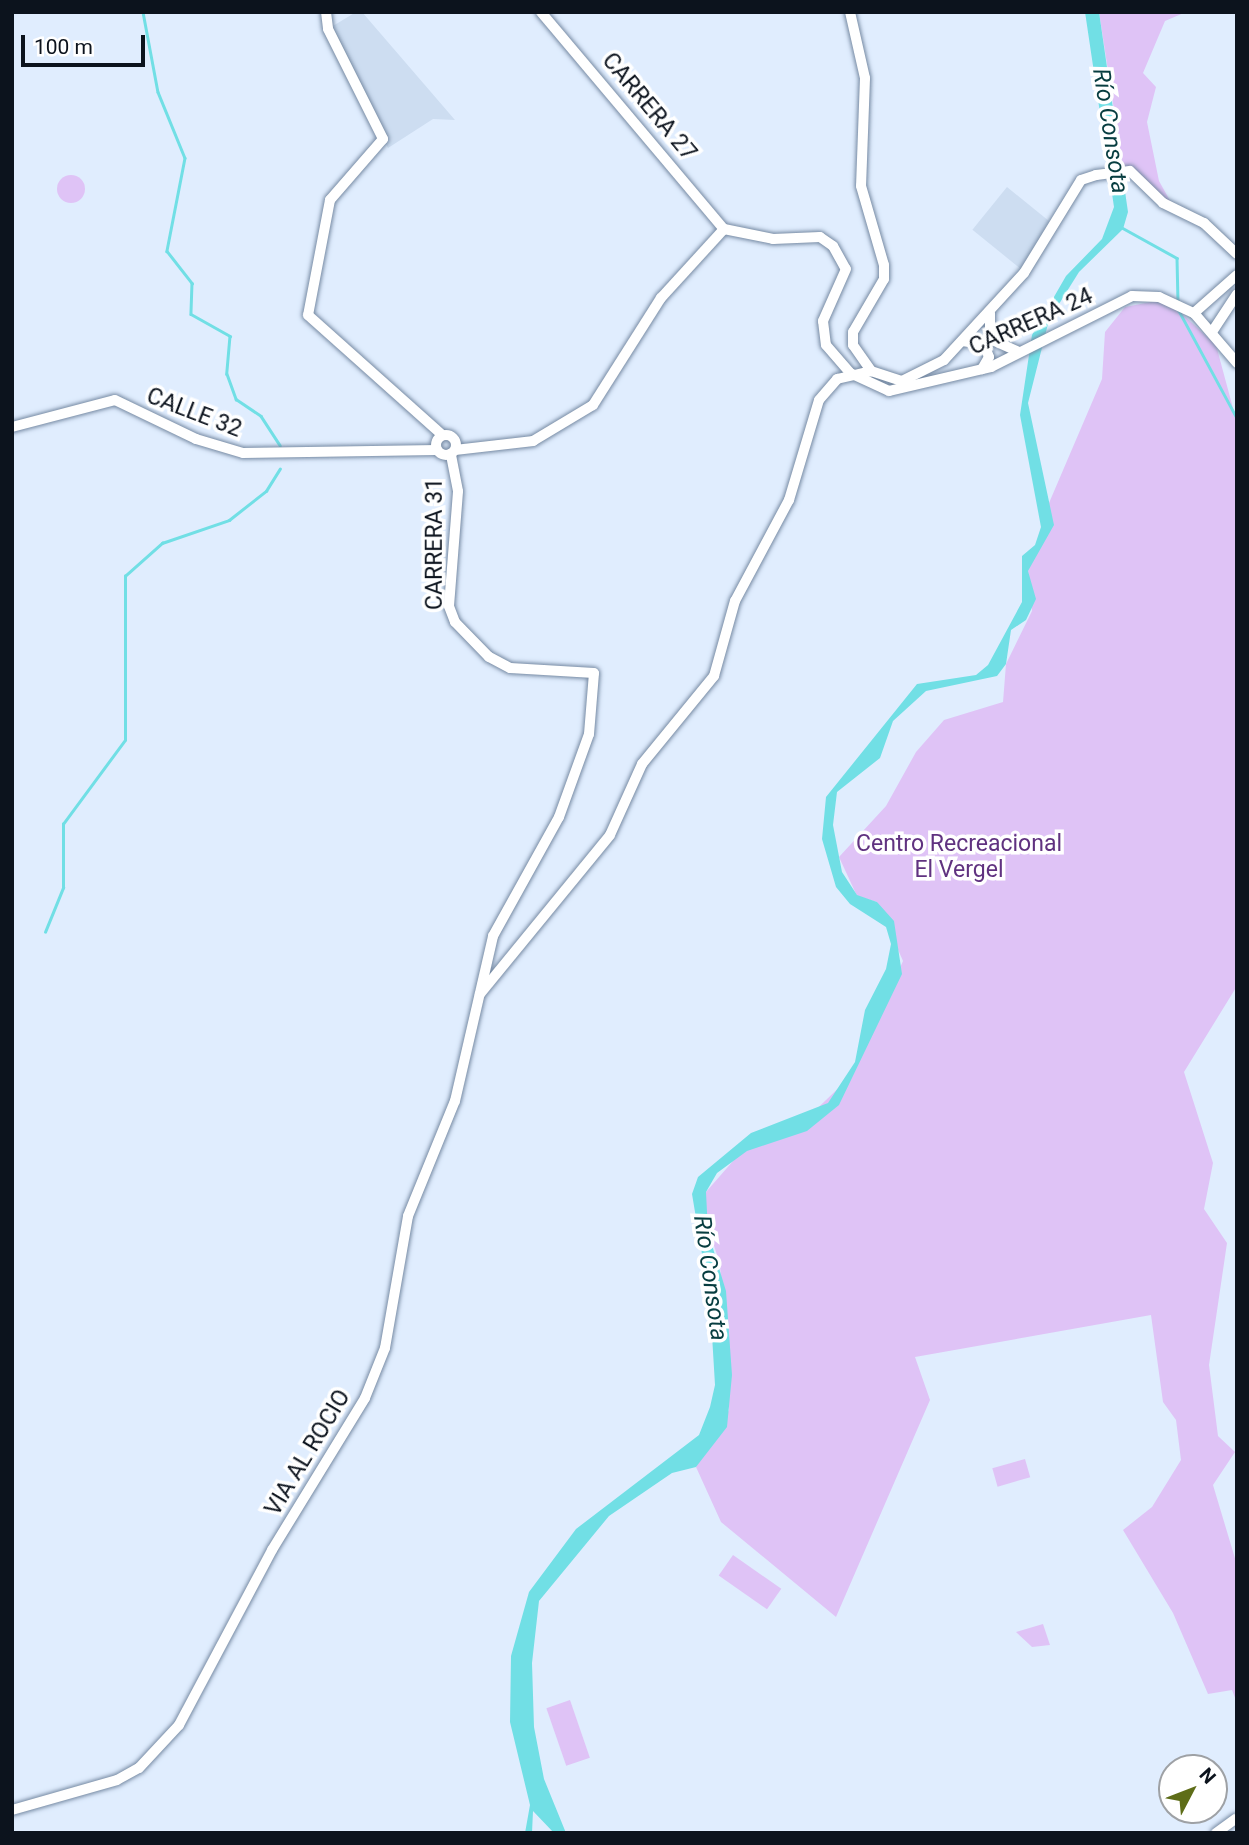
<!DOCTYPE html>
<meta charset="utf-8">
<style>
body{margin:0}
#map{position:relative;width:1249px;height:1845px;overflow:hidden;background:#e0edfe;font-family:Roboto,sans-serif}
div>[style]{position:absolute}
.built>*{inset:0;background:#cdddf1;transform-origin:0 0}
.green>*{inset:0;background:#dfc3f6;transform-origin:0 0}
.round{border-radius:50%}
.water>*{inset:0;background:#71dfe5}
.stream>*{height:2.5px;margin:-1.25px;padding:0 1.25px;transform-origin:1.25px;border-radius:1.25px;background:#71dfe5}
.roads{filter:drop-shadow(0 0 2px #768aa3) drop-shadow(0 0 2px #768aa3)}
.secondary>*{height:10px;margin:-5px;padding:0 5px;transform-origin:5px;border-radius:5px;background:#fff}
.secondary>.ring{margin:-5px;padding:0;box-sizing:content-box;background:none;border:10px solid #fff;border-radius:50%}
.primary>*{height:10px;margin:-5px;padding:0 5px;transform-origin:5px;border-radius:5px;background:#fff}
span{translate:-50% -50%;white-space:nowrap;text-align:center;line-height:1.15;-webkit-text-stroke:7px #fff;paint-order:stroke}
.street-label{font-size:23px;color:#0c131d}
.park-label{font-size:23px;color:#603280}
.water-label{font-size:24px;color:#073d40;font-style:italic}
.frame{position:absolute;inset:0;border:14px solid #0c131d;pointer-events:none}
.north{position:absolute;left:1158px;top:1754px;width:70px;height:70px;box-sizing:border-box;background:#fff;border:2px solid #9ea1a5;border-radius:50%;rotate:48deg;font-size:19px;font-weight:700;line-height:28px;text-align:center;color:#0c131d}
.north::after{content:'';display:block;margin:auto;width:24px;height:32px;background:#5e6d18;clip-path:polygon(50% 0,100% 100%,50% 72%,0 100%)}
.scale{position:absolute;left:21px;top:35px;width:124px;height:32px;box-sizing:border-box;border:4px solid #0c131d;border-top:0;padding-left:9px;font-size:21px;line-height:24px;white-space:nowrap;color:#0c131d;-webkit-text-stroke:5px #fff;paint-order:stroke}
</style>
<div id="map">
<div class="built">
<div style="clip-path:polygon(356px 12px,362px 12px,455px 120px,433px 119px,388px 148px,328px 29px)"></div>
<div style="left:1007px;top:187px;width:62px;height:55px;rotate:39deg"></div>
</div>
<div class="green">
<div style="clip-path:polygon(1099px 12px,1186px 12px,1165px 21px,1143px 73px,1156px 87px,1147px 122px,1159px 181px,1173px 206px,1123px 168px)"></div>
<div class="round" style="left:57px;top:175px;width:28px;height:28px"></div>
<div style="clip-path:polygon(1166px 299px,1216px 345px,1237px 423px,1237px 986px,1184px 1072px,1213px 1163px,1204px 1209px,1227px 1243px,1209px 1365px,1218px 1436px,1235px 1452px,1213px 1485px,1237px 1565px,1237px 1703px,1232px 1690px,1208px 1694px,1173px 1613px,1123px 1530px,1152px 1507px,1181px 1460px,1176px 1420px,1163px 1402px,1151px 1315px,915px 1357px,930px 1400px,836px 1617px,721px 1522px,696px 1467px,729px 1410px,720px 1264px,699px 1200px,747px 1145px,799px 1126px,852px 1075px,903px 961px,877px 902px,857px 896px,839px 857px,886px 806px,916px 752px,944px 720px,1003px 702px,1006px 664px,1032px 611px,1028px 571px,1049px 503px,1102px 379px,1105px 332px,1125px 307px)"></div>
<div style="left:1025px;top:1459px;width:19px;height:34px;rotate:74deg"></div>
<div style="left:733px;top:1555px;width:59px;height:25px;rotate:35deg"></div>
<div style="clip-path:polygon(1043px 1624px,1050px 1645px,1032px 1647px,1016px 1632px)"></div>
<div style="left:570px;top:1700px;width:61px;height:25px;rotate:71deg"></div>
</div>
<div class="water">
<div style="clip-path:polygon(1085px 12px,1099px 12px,1128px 212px,1123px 229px,1079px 272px,1049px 320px,1028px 403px,1054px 525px,1028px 571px,1036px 599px,1026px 620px,1011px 630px,1006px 664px,997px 676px,926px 691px,893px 721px,880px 758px,837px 792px,833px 825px,842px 872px,857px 895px,877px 902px,894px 921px,902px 974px,839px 1105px,807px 1131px,747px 1151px,717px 1173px,706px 1192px,708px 1232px,726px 1291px,732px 1375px,727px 1427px,696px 1467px,672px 1473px,609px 1516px,539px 1601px,532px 1663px,534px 1727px,544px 1779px,566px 1833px,554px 1833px,533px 1811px,532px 1833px,525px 1833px,530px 1805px,510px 1722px,511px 1656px,529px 1592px,576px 1529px,699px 1435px,710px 1407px,715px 1385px,710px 1302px,692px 1194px,698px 1177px,751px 1133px,828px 1103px,855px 1062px,865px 1010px,886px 969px,891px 944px,886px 927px,850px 904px,836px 887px,822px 839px,826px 797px,917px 684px,976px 675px,988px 665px,1022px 602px,1022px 556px,1035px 545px,1041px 527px,1020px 415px,1032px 335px,1066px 276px,1102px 239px,1114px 207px)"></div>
</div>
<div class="stream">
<div style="left:143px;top:12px;width:81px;rotate:79.4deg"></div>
<div style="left:158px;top:92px;width:71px;rotate:67.8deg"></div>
<div style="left:185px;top:158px;width:95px;rotate:101deg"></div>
<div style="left:167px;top:251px;width:41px;rotate:52deg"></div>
<div style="left:192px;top:283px;width:31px;rotate:92deg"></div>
<div style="left:191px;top:314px;width:45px;rotate:29.4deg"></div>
<div style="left:230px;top:336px;width:38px;rotate:95deg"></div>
<div style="left:227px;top:374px;width:27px;rotate:70deg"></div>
<div style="left:236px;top:399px;width:30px;rotate:34deg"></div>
<div style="left:261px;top:416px;width:35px;rotate:57deg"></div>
<div style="left:1121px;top:227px;width:64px;rotate:29deg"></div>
<div style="left:1177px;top:258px;width:44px;rotate:88.7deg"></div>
<div style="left:1178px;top:309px;width:124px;rotate:61.6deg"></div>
<div style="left:45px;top:932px;width:48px;rotate:-67.8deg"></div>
<div style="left:63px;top:888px;width:64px;rotate:-90deg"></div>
<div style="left:63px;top:824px;width:104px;rotate:-53.6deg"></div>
<div style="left:125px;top:740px;width:164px;rotate:-90deg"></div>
<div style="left:125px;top:576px;width:50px;rotate:-41.7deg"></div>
<div style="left:162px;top:543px;width:71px;rotate:-18.9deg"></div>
<div style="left:229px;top:520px;width:47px;rotate:-38.1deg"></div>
<div style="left:266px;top:491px;width:26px;rotate:-58deg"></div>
</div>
<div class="roads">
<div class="secondary">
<div style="left:326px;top:12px;width:17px;rotate:83deg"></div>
<div style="left:328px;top:29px;width:123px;rotate:63.4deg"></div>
<div style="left:383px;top:139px;width:81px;rotate:131deg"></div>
<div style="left:330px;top:200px;width:117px;rotate:100.8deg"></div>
<div style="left:308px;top:315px;width:180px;rotate:41.8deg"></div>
<div style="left:541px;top:12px;width:284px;rotate:49.9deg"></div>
<div style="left:850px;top:12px;width:68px;rotate:77.2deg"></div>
<div style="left:865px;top:78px;width:108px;rotate:92.1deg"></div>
<div style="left:861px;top:186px;width:82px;rotate:73.8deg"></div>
<div style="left:884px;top:265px;width:14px;rotate:90deg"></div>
<div style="left:884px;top:279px;width:61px;rotate:120.3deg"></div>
<div style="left:853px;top:332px;width:13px;rotate:90deg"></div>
<div style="left:853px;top:345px;width:32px;rotate:55deg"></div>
<div style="left:871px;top:371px;width:33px;rotate:18deg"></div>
<div style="left:902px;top:381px;width:47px;rotate:-26.6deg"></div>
<div style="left:944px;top:360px;width:118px;rotate:-47.4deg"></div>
<div style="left:1024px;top:273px;width:109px;rotate:-58.5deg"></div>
<div style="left:1081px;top:180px;width:16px;rotate:-18deg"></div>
<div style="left:1096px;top:175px;width:34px;rotate:-7deg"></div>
<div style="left:1130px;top:171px;width:46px;rotate:44.1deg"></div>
<div style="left:1163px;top:203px;width:46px;rotate:26deg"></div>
<div style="left:1204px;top:223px;width:45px;rotate:43.2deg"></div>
<div style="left:724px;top:229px;width:50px;rotate:11.5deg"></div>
<div style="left:773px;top:239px;width:47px;rotate:-2.4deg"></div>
<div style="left:820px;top:237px;width:16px;rotate:35deg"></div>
<div style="left:833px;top:246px;width:26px;rotate:61deg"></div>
<div style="left:846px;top:269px;width:57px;rotate:113.9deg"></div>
<div style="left:823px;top:321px;width:24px;rotate:83deg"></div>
<div style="left:826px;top:345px;width:37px;rotate:49deg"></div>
<div style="left:850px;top:373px;width:43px;rotate:24.8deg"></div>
<div style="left:889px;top:391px;width:105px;rotate:-13.2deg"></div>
<div style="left:991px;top:367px;width:158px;rotate:-26.7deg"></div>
<div style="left:1132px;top:296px;width:27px;rotate:2deg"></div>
<div style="left:1159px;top:297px;width:38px;rotate:25deg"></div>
<div style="left:1194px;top:313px;width:66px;rotate:49.3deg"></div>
<div style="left:990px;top:313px;width:26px;rotate:90deg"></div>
<div style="left:990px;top:339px;width:30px;rotate:24deg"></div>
<div style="left:1194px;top:313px;width:57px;rotate:-41.5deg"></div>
<div style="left:1212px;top:332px;width:45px;rotate:-56.7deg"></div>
<div style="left:962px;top:341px;width:22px;rotate:8deg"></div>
<div style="left:984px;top:344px;width:14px;rotate:69deg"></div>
<div style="left:989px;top:357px;width:14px;rotate:120deg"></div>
<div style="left:12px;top:427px;width:106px;rotate:-14.7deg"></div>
<div style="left:115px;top:400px;width:90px;rotate:25.7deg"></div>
<div style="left:196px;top:439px;width:49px;rotate:16.6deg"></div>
<div style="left:243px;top:453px;width:194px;rotate:-0.9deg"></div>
<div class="ring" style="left:436px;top:435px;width:10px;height:10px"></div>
<div style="left:455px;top:450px;width:79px;rotate:-6.6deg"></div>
<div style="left:533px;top:441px;width:70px;rotate:-31deg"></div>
<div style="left:593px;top:405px;width:127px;rotate:-57.6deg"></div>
<div style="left:661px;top:298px;width:93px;rotate:-47.6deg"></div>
<div style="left:480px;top:994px;width:205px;rotate:-50.7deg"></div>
<div style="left:610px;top:835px;width:78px;rotate:-65.7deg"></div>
<div style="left:642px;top:764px;width:114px;rotate:-50.7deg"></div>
<div style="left:714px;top:676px;width:78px;rotate:-74.4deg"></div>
<div style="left:735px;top:601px;width:115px;rotate:-61.9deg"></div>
<div style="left:789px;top:500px;width:104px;rotate:-73.3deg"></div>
<div style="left:819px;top:400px;width:28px;rotate:-49deg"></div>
<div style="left:837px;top:379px;width:35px;rotate:-13deg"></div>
<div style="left:12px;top:1810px;width:109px;rotate:-15.9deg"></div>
<div style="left:117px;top:1780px;width:25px;rotate:-29deg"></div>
<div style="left:139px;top:1768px;width:59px;rotate:-47.1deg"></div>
<div style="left:179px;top:1725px;width:198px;rotate:-62deg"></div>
<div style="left:272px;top:1550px;width:178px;rotate:-58.5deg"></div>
<div style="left:365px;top:1398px;width:54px;rotate:-68.2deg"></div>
<div style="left:385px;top:1348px;width:134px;rotate:-80.1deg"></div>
<div style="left:408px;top:1216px;width:124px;rotate:-67.8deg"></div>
<div style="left:455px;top:1101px;width:169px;rotate:-77deg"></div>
<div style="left:493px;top:936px;width:136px;rotate:-61deg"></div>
<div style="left:559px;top:817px;width:88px;rotate:-70.1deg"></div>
<div style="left:589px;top:734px;width:61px;rotate:-85.3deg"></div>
<div style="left:594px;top:673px;width:84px;rotate:-176.6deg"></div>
<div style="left:510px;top:668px;width:24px;rotate:-152deg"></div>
<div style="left:489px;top:657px;width:49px;rotate:-134.2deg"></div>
<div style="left:455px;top:622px;width:17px;rotate:-111deg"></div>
<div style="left:449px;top:606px;width:115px;rotate:-85.5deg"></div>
<div style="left:458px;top:491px;width:38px;rotate:-101deg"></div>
</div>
<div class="primary">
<div style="left:1216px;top:1833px;width:24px;rotate:-36deg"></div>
</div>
</div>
<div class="street-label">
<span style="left:649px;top:107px;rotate:50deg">CARRERA 27</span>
<span style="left:1031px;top:322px;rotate:-24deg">CARRERA 24</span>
<span style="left:194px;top:413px;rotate:21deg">CALLE 32</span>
<span style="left:435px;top:544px;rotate:-90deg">CARRERA 31</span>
<span style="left:308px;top:1453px;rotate:-59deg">VIA AL ROCIO</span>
</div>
<div class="park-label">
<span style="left:959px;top:857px">Centro Recreacional<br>El Vergel</span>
</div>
<div class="water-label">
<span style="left:1110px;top:131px;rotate:81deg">Río Consota</span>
<span style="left:710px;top:1278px;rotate:82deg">Río Consota</span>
</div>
<div class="frame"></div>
<div class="north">N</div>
<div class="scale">100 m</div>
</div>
